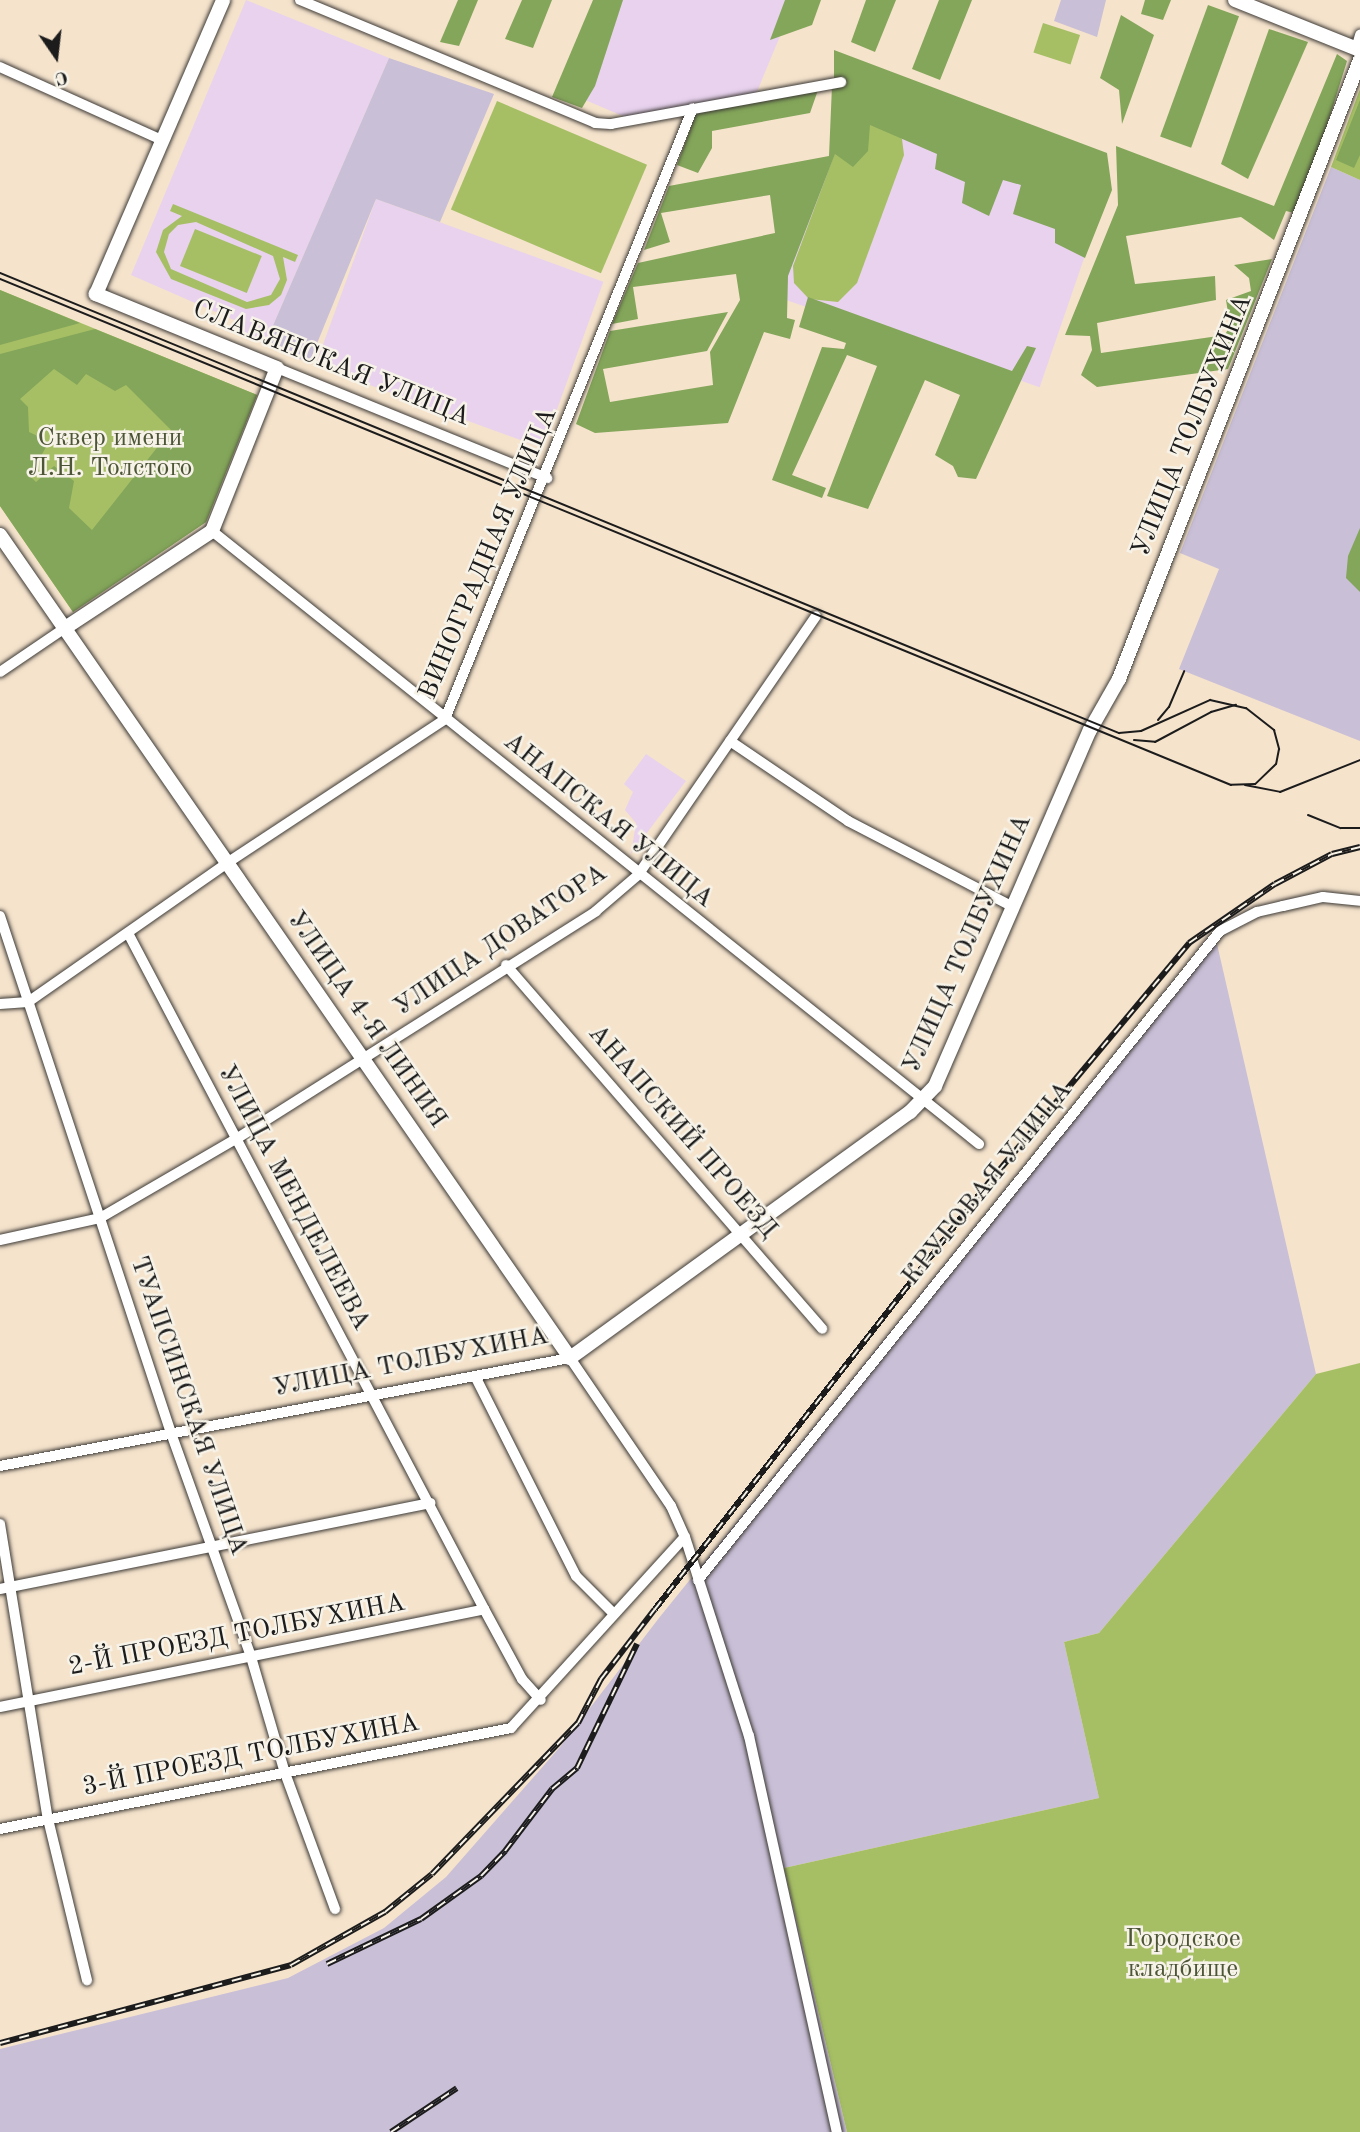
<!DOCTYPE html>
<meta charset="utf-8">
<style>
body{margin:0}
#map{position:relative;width:1360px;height:2132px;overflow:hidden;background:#f5e3cc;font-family:"Old Standard TT",serif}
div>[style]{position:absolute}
.built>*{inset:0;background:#e8d2ee;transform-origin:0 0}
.industrial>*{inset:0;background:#c9bfd7}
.green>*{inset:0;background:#a6bf65;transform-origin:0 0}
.forest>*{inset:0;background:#84a65a;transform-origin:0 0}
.roads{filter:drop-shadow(0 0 2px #3d3a36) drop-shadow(0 0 2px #3d3a36)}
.minor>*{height:10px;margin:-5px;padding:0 5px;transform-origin:5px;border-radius:5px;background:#fff}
.tertiary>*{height:14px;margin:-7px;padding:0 7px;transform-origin:7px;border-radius:7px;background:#fff}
.tram>*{height:2px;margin:-1px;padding:0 1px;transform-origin:1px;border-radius:1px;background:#1c1c1c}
.rail>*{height:6px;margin-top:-3px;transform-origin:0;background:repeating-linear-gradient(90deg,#f7f3e8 0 10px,#1c1c1c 0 20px);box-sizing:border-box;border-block:2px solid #1c1c1c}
span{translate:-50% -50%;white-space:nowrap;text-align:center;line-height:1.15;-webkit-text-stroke:5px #f7f3e8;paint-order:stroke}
.street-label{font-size:26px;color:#1c1c1c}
.park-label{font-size:26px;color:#4c5536}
.north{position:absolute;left:21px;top:21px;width:70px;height:70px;-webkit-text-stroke:5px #f7f3e8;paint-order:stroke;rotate:166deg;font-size:19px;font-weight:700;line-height:28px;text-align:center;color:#1c1c1c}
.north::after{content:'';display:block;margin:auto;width:24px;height:32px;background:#1c1c1c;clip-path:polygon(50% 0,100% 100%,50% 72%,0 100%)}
</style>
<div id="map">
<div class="built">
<div style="clip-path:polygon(246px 0,389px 58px,265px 344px,237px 333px,241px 323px,131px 275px)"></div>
<div style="clip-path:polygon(608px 0,795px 0,756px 94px,625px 117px,569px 93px)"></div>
<div style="left:847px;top:102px;width:275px;height:207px;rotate:19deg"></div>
<div style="left:376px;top:199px;width:242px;height:177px;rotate:20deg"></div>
<div style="clip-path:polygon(646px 754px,686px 781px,631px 854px,636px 823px,625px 810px,633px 792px,624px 784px)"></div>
</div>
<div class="industrial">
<div style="clip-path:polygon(1061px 0,1106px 0,1097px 37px,1054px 21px)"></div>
<div style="clip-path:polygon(389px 58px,494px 94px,440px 222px,376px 199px,309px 363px,265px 344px)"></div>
<div style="clip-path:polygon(1331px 167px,1360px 180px,1360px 741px,1179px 669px,1219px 569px,1180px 553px)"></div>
<div style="clip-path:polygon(1214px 931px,1316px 1374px,1099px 1633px,1064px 1642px,1099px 1798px,784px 1868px,847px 2132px,0 2132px,0 2049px,288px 1978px,384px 1928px,446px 1877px,560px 1747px,659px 1618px)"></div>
</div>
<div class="green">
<div style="left:1043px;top:23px;width:39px;height:31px;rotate:18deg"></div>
<div style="clip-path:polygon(1360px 89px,1360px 180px,1331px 167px)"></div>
<div style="left:497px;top:101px;width:163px;height:118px;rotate:23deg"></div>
<div style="clip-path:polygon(888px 122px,902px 139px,904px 155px,857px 283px,838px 302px,809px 299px,794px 283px,793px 266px,842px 134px,849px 125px)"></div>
<div style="clip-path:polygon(evenodd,173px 204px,298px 255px,295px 262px,283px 257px,287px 280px,281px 295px,269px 305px,246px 309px,171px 279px,156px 252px,163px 230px,182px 216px,170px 211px,173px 204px,196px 222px,273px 256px,280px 279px,271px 295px,247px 302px,171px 269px,164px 252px,169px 234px,178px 225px,196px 222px)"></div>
<div style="left:195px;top:229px;width:72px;height:40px;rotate:22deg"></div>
<div style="clip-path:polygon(0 290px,257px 395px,206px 522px,73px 612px,0 506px)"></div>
<div style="clip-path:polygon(1360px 1363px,1360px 2132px,847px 2132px,784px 1868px,1099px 1798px,1064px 1642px,1099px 1633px,1316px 1374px)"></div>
</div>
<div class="forest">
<div style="clip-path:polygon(458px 0,478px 0,459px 46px,440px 42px)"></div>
<div style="clip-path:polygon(522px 0,552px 0,533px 48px,505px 39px)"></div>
<div style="clip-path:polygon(593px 0,623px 0,595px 86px,582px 108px,552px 97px)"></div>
<div style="clip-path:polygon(785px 0,821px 0,812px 25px,770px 40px)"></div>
<div style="clip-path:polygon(866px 0,896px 0,875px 52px,851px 42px)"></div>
<div style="clip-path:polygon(939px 0,972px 0,940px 80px,912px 69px)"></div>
<div style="clip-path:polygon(1145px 0,1171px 0,1163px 20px,1141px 14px)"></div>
<div style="left:1208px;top:5px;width:33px;height:140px;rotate:20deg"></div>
<div style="clip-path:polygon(1121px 15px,1154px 35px,1122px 124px,1119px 90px,1100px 78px)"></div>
<div style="clip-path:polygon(1269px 29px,1308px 42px,1248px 179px,1221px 164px)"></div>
<div style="clip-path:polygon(834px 50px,1107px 153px,1112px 190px,1085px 258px,1055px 243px,1055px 229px,1013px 214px,1021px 185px,1003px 180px,989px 216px,962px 203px,965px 182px,935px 169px,937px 154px,870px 125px,868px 151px,853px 167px,835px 154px,788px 276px,787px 318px,795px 320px,790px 339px,764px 332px,728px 423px,595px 433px,576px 424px,610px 331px,728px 312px,707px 351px,603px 369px,610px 402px,713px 385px,710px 352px,740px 300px,736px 274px,633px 287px,638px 319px,612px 324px,638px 263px,775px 233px,770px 195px,661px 213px,670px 242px,644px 250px,669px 186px,829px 156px,832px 86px,843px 83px,841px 77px,834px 78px)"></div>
<div style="clip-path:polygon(1337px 54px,1347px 61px,1321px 145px,1294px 213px,1286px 211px,1274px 240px,1241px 217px,1126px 236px,1135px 284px,1215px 276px,1216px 300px,1097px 323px,1101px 353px,1225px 335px,1230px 325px,1226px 300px,1251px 291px,1249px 278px,1234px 265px,1272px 259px,1228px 369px,1097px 387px,1081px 375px,1092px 350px,1090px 336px,1065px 335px,1118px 205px,1116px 146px,1274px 206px)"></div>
<div style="clip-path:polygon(818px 90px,810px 113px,712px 131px,712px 148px,698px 173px,677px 165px,698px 108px)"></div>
<div style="clip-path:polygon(1360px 100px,1360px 155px,1354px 168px,1336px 160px)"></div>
<div style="clip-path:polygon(0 290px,80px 323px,0 345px)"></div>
<div style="clip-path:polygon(808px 297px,1012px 371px,1027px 346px,1036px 348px,976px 479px,958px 477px,953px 466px,935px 455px,960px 395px,925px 380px,868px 509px,827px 496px,877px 366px,847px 355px,792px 475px,826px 488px,822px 498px,772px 480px,822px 347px,844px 349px,846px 343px,799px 327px)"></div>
<div style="clip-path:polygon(evenodd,95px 329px,257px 395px,206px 522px,73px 612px,0 506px,0 354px,95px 329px,54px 369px,77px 385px,86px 374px,115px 391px,126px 385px,171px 430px,92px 530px,69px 508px,74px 481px,54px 466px,36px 482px,30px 476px,46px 447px,42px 438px,29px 432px,28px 407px,20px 399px,54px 369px)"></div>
<div style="clip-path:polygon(1360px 528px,1360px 592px,1346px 578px,1348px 556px)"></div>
</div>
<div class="roads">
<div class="minor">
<div style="left:300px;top:0;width:320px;rotate:22.6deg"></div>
<div style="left:595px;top:123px;width:16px;rotate:4deg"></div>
<div style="left:611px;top:124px;width:234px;rotate:-10.3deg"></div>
<div style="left:1356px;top:49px;width:15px;rotate:-74deg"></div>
<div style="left:0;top:67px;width:178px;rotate:24.3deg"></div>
<div style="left:277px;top:368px;width:292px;rotate:22.2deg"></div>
<div style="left:212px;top:531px;width:982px;rotate:38.63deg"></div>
<div style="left:0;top:672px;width:78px;rotate:-34.1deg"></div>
<div style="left:730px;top:741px;width:143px;rotate:34.1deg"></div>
<div style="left:848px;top:821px;width:186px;rotate:27.5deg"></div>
<div style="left:0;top:916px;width:545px;rotate:71.7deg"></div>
<div style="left:171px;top:1433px;width:238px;rotate:70.3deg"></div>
<div style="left:251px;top:1657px;width:121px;rotate:73.7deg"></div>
<div style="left:285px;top:1773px;width:145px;rotate:69.8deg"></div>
<div style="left:129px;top:935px;width:762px;rotate:62.22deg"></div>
<div style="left:484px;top:1609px;width:80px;rotate:61.5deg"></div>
<div style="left:522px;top:1679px;width:28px;rotate:48deg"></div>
<div style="left:506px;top:965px;width:482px;rotate:49deg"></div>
<div style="left:0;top:1004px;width:28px;rotate:-4deg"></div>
<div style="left:28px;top:1002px;width:243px;rotate:-34.9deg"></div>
<div style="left:227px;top:863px;width:261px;rotate:-33.4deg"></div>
<div style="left:445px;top:719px;width:659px;rotate:-67.91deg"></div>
<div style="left:0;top:1240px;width:102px;rotate:-12.4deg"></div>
<div style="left:100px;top:1218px;width:157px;rotate:-30.2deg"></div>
<div style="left:236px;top:1139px;width:426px;rotate:-32.3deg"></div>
<div style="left:596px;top:911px;width:55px;rotate:-40.6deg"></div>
<div style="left:638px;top:875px;width:314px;rotate:-55.5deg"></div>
<div style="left:475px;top:1376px;width:224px;rotate:63.2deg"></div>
<div style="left:576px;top:1576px;width:52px;rotate:45deg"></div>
<div style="left:0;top:1466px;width:580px;rotate:-10.73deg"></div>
<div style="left:570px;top:1358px;width:179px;rotate:55.7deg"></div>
<div style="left:671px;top:1506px;width:34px;rotate:66deg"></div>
<div style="left:685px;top:1537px;width:209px;rotate:72.2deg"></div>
<div style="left:749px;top:1736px;width:406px;rotate:77.5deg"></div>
<div style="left:0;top:1524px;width:299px;rotate:80.8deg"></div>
<div style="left:48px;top:1819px;width:166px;rotate:76.4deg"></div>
<div style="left:698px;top:1580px;width:833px;rotate:-51.19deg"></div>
<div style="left:1220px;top:931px;width:42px;rotate:-27.2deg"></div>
<div style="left:1257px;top:912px;width:27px;rotate:-13deg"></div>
<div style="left:1283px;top:906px;width:41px;rotate:-12.7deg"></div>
<div style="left:1323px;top:897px;width:37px;rotate:6deg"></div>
<div style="left:0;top:1589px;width:439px;rotate:-11.3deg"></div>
<div style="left:0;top:1707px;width:494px;rotate:-11.4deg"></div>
<div style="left:0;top:1829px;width:521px;rotate:-11.18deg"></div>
<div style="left:511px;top:1728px;width:258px;rotate:-47.7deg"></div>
</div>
<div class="tertiary">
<div style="left:1235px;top:0;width:135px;rotate:21.8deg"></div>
<div style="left:0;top:535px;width:1001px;rotate:55.29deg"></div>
<div style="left:570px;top:1358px;width:420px;rotate:-35.9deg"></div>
<div style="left:910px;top:1112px;width:36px;rotate:-46deg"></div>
<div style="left:935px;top:1086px;width:388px;rotate:-66.5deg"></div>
<div style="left:1090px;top:730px;width:59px;rotate:-60.4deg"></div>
<div style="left:1119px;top:679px;width:664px;rotate:-68.73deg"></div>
<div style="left:65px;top:628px;width:176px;rotate:-33.4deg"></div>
<div style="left:212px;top:531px;width:175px;rotate:-68.3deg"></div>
<div style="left:277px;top:368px;width:196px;rotate:-157.8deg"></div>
<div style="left:96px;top:294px;width:320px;rotate:-66.6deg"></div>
</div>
</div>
<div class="tram">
<div style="left:0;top:273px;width:1210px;rotate:22.35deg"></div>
<div style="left:1119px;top:733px;width:22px;rotate:-5deg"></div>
<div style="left:1141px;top:731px;width:76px;rotate:-24.2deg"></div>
<div style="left:1210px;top:700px;width:37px;rotate:13deg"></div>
<div style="left:1246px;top:708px;width:36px;rotate:38deg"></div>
<div style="left:1274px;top:730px;width:20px;rotate:75deg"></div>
<div style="left:1279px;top:749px;width:15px;rotate:101deg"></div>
<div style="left:1276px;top:764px;width:29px;rotate:136deg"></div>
<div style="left:1255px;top:784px;width:24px;rotate:178deg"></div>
<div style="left:1231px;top:785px;width:1331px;rotate:-157.65deg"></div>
<div style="left:1158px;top:720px;width:17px;rotate:-50deg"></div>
<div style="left:1169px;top:707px;width:39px;rotate:-67deg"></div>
<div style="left:1134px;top:740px;width:21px;rotate:5deg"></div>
<div style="left:1155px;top:742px;width:64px;rotate:-28.2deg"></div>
<div style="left:1211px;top:712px;width:26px;rotate:-16deg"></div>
<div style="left:1245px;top:785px;width:36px;rotate:11deg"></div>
<div style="left:1280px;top:792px;width:86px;rotate:-21.8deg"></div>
<div style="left:1308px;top:815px;width:35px;rotate:22deg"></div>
<div style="left:1341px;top:828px;width:19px"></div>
</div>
<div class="rail">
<div style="left:327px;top:1964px;width:104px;rotate:-25.6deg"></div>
<div style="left:421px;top:1919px;width:74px;rotate:-35.6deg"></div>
<div style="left:481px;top:1876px;width:35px;rotate:-46deg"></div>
<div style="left:505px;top:1851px;width:78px;rotate:-52.8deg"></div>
<div style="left:552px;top:1789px;width:33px;rotate:-40deg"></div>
<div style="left:577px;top:1768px;width:138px;rotate:-64.2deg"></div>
<div style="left:0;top:2043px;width:301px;rotate:-15deg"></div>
<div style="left:291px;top:1965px;width:108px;rotate:-29.4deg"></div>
<div style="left:385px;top:1912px;width:60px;rotate:-39deg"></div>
<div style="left:432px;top:1874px;width:210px;rotate:-46deg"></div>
<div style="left:578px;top:1723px;width:50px;rotate:-62.4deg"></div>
<div style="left:601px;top:1679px;width:88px;rotate:-52.4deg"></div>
<div style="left:655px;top:1609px;width:537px;rotate:-51.96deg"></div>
<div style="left:986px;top:1186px;width:317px;rotate:-50.1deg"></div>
<div style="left:1189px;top:943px;width:104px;rotate:-34.5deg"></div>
<div style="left:1275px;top:884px;width:64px;rotate:-27.8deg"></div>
<div style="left:1332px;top:854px;width:29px;rotate:-14deg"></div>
<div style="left:391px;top:2132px;width:79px;rotate:-33.7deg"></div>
</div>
<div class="street-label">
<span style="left:331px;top:364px;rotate:22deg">СЛАВЯНСКАЯ УЛИЦА</span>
<span style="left:1193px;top:426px;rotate:-68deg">УЛИЦА ТОЛБУХИНА</span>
<span style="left:489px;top:554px;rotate:-67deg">ВИНОГРАДНАЯ УЛИЦА</span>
<span style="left:608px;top:821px;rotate:39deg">АНАПСКАЯ УЛИЦА</span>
<span style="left:501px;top:941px;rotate:-34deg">УЛИЦА ДОВАТОРА</span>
<span style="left:968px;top:944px;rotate:-66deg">УЛИЦА ТОЛБУХИНА</span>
<span style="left:366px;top:1020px;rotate:55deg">УЛИЦА 4-Я ЛИНИЯ</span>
<span style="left:682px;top:1132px;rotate:49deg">АНАПСКИЙ ПРОЕЗД</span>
<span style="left:988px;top:1184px;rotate:-51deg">КРУГОВАЯ УЛИЦА</span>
<span style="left:293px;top:1198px;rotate:62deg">УЛИЦА МЕНДЕЛЕЕВА</span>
<span style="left:411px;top:1363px;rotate:-11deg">УЛИЦА ТОЛБУХИНА</span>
<span style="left:188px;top:1406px;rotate:71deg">ТУАПСИНСКАЯ УЛИЦА</span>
<span style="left:237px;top:1636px;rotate:-11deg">2-Й ПРОЕЗД ТОЛБУХИНА</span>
<span style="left:251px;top:1756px;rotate:-11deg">3-Й ПРОЕЗД ТОЛБУХИНА</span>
</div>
<div class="park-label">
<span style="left:110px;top:454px">Сквер имени<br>Л.Н. Толстого</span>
<span style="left:1183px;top:1955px">Городское<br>кладбище</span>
</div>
<div class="north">С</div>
</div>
